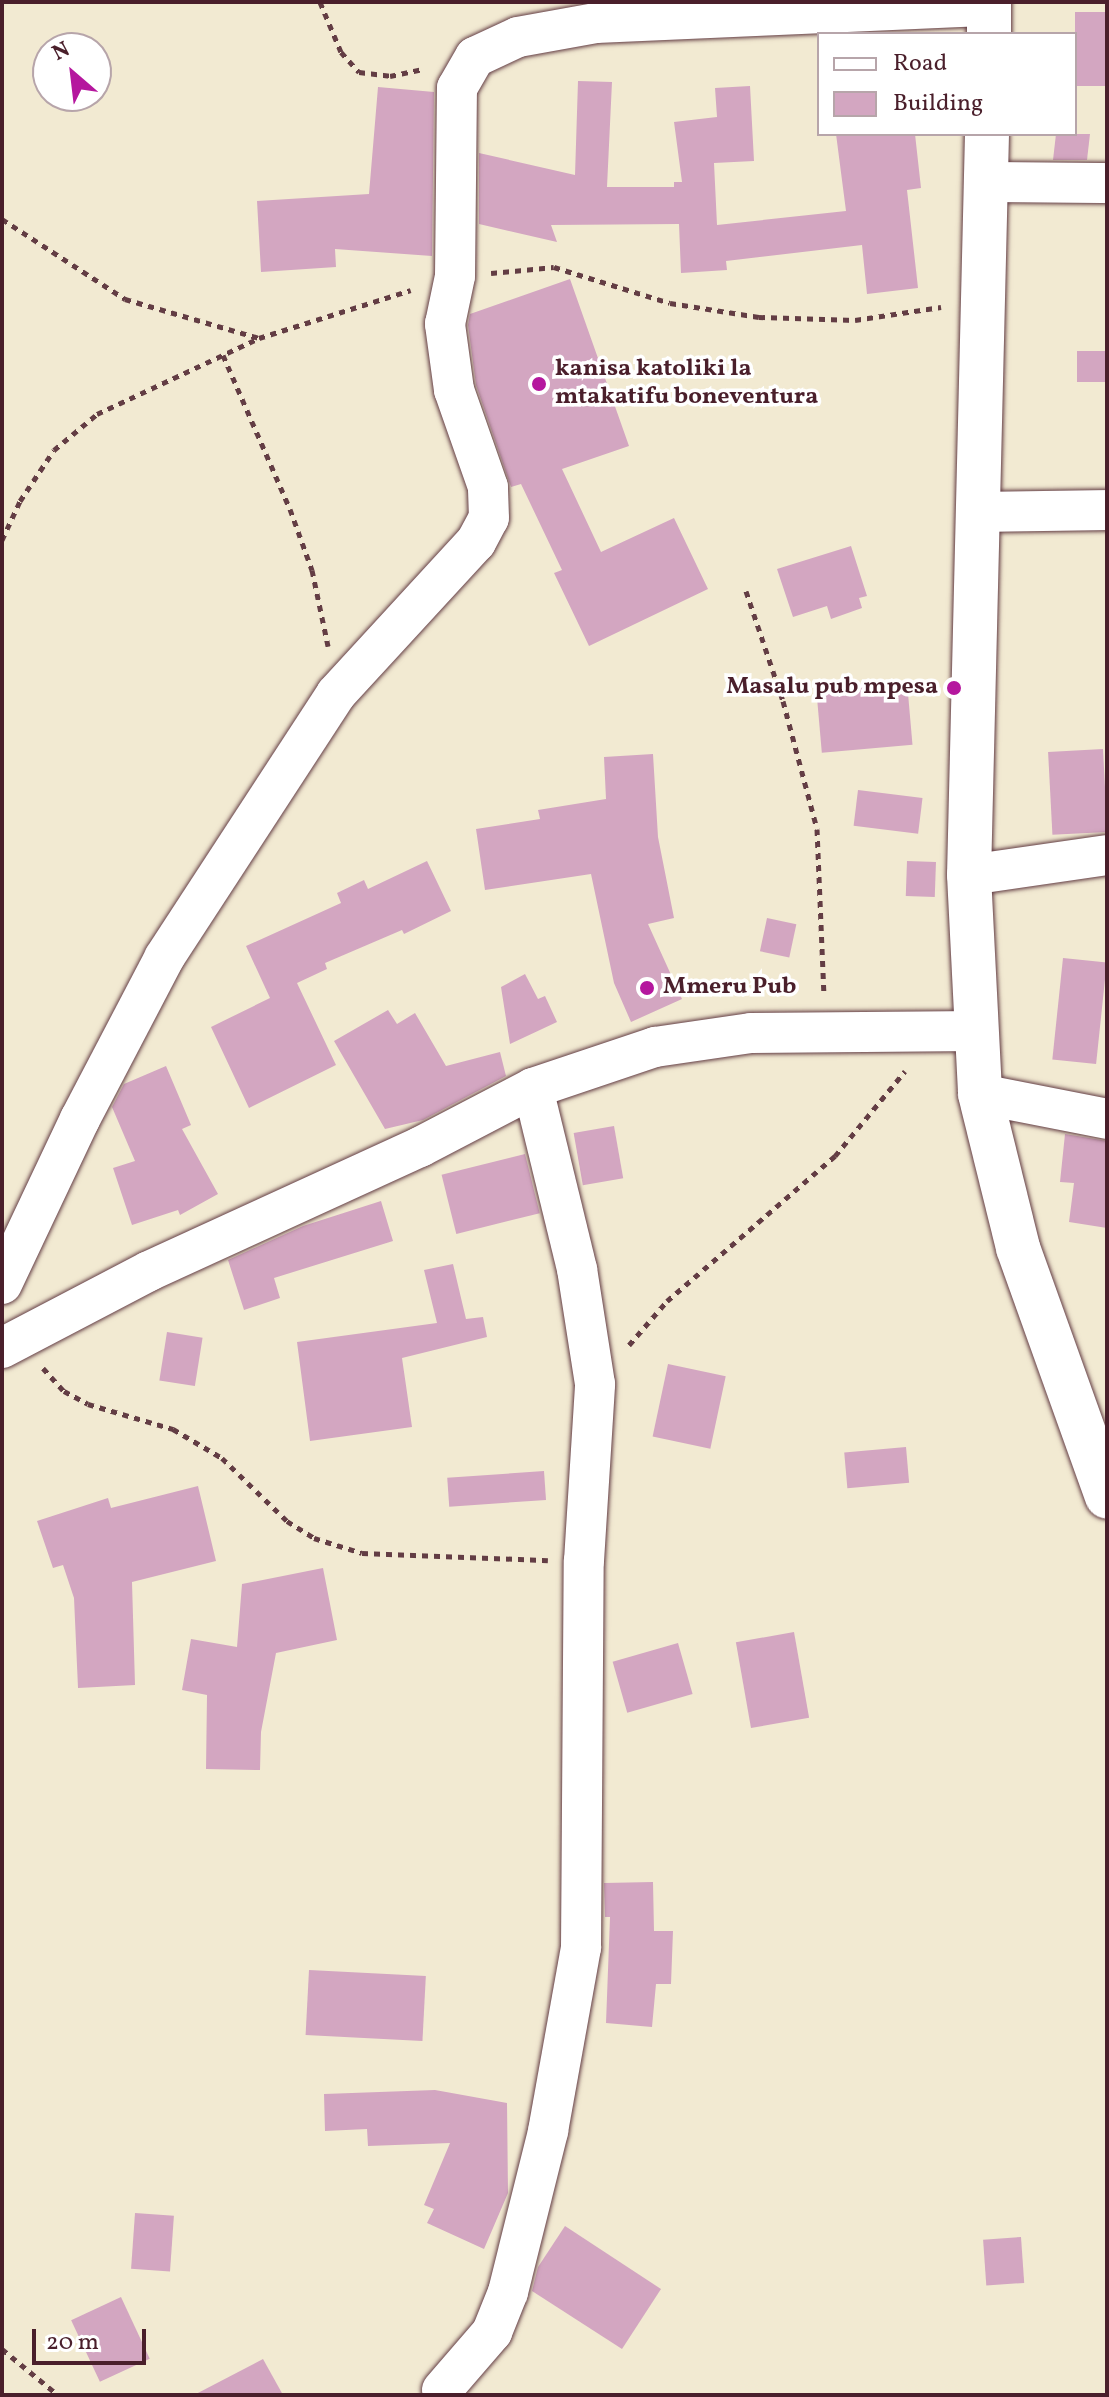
<!DOCTYPE html>
<style>
body{margin:0}
#map{position:relative;width:1109px;height:2397px;overflow:hidden;background:#f2ead2;font-family:Vollkorn,serif}
div>[style]{position:absolute}
.building>*{inset:0;background:#d3a6c1;transform-origin:0 0}
.path>*{height:5px;margin-top:-2.5px;transform-origin:0;background:repeating-linear-gradient(90deg,#633d44 0 6px,transparent 0 12px)}
.roads{filter:drop-shadow(0 0 2px #633d44) drop-shadow(0 0 2px #633d44)}
.minor>*{height:40px;margin:-20px;padding:0 20px;transform-origin:20px;border-radius:20px;background:#fff}
.tertiary>*{height:44px;margin:-22px;padding:0 22px;transform-origin:22px;border-radius:22px;background:#fff}
.dots>*{width:22px;height:22px;translate:-50% -50%;box-sizing:border-box;border:4px solid #fff;border-radius:50%}
span{translate:-50% -50%;white-space:nowrap;text-align:center;line-height:1.15;-webkit-text-stroke:7px #fff;paint-order:stroke}
.poi-label{font-size:24px;color:#4a1f2b;font-weight:700}
.left{translate:0 -50%;text-align:left}
.right{translate:-100% -50%;text-align:right}
.frame{position:absolute;inset:0;border:4px solid #4a1f2b;pointer-events:none}
.legend{position:absolute;left:817px;top:32px;width:260px;height:104px;box-sizing:border-box;background:#fff;border:2px solid #b7a5aa;margin:0;padding:10px 14px;list-style:none;font-size:24px;color:#4a1f2b}
.legend li{display:flex;align-items:center;gap:16px;height:40px}
.legend b{width:40px;border:2px solid #b7a5aa}
.north{position:absolute;left:32px;top:32px;width:80px;height:80px;box-sizing:border-box;background:#fff;border:2px solid #b7a5aa;border-radius:50%;rotate:332deg;font-size:22px;font-weight:700;line-height:32px;text-align:center;color:#4a1f2b}
.north::after{content:'';display:block;margin:auto;width:28px;height:36px;background:#b5179e;clip-path:polygon(50% 0,100% 100%,50% 72%,0 100%)}
.scale{position:absolute;left:32px;top:2329px;width:114px;height:36px;box-sizing:border-box;border:4px solid #4a1f2b;border-top:0;padding-left:10px;font-size:24px;line-height:28px;white-space:nowrap;color:#4a1f2b;-webkit-text-stroke:6px #fff;paint-order:stroke}
</style>
<div id="map">
<div class="building">
<div style="left:1107px;top:12px;width:74px;height:32px;rotate:90deg"></div>
<div style="clip-path:polygon(578px 81px,612px 82px,607px 187px,674px 187px,674px 182px,682px 182px,674px 122px,717px 117px,715px 88px,750px 86px,754px 161px,714px 163px,717px 225px,846px 211px,836px 134px,915px 134px,921px 188px,907px 190px,918px 288px,867px 294px,862px 245px,726px 261px,727px 270px,681px 273px,679px 224px,551px 225px,557px 242px,479px 224px,479px 153px,575px 175px)"></div>
<div style="clip-path:polygon(378px 87px,434px 92px,432px 256px,335px 249px,336px 267px,261px 272px,257px 201px,369px 194px)"></div>
<div style="clip-path:polygon(1056px 134px,1090px 134px,1087px 160px,1053px 160px)"></div>
<div style="clip-path:polygon(570px 279px,629px 446px,562px 469px,601px 552px,674px 518px,708px 589px,589px 646px,554px 573px,562px 570px,521px 484px,511px 487px,476px 385px,468px 325px,470px 314px)"></div>
<div style="left:1107px;top:351px;width:31px;height:30px;rotate:90deg"></div>
<div style="clip-path:polygon(851px 546px,867px 596px,859px 598px,862px 608px,831px 619px,827px 606px,793px 617px,777px 569px)"></div>
<div style="left:907px;top:682px;width:63px;height:91px;rotate:85deg"></div>
<div style="left:1103px;top:749px;width:83px;height:55px;rotate:87deg"></div>
<div style="clip-path:polygon(653px 754px,658px 837px,674px 918px,648px 924px,682px 999px,631px 1022px,614px 983px,591px 874px,485px 890px,476px 829px,540px 819px,538px 810px,606px 799px,604px 757px)"></div>
<div style="left:858px;top:790px;width:65px;height:36px;rotate:7deg"></div>
<div style="clip-path:polygon(427px 861px,451px 911px,404px 934px,402px 930px,325px 963px,327px 969px,297px 983px,336px 1065px,249px 1108px,211px 1027px,270px 998px,246px 946px,341px 903px,337px 893px,364px 880px,368px 889px)"></div>
<div style="left:907px;top:861px;width:29px;height:35px;rotate:2deg"></div>
<div style="left:767px;top:918px;width:30px;height:34px;rotate:12deg"></div>
<div style="left:1063px;top:958px;width:44px;height:102px;rotate:6deg"></div>
<div style="clip-path:polygon(525px 974px,538px 999px,545px 996px,557px 1022px,510px 1044px,501px 987px)"></div>
<div style="clip-path:polygon(388px 1010px,397px 1024px,415px 1013px,446px 1066px,500px 1052px,506px 1076px,423px 1120px,385px 1129px,334px 1041px)"></div>
<div style="clip-path:polygon(166px 1066px,191px 1125px,182px 1129px,218px 1194px,180px 1215px,178px 1210px,132px 1225px,113px 1168px,135px 1161px,112px 1107px,124px 1084px)"></div>
<div style="left:614px;top:1126px;width:53px;height:41px;rotate:80deg"></div>
<div style="clip-path:polygon(1065px 1134px,1107px 1141px,1107px 1228px,1069px 1222px,1074px 1183px,1060px 1182px)"></div>
<div style="left:525px;top:1154px;width:61px;height:86px;rotate:76deg"></div>
<div style="clip-path:polygon(381px 1201px,393px 1241px,274px 1278px,280px 1298px,244px 1310px,228px 1260px,303px 1226px)"></div>
<div style="clip-path:polygon(453px 1264px,466px 1319px,483px 1317px,487px 1337px,402px 1358px,412px 1427px,310px 1441px,297px 1342px,437px 1323px,424px 1270px)"></div>
<div style="left:167px;top:1332px;width:36px;height:49px;rotate:9deg"></div>
<div style="left:668px;top:1364px;width:59px;height:74px;rotate:12deg"></div>
<div style="left:906px;top:1447px;width:36px;height:62px;rotate:85deg"></div>
<div style="left:544px;top:1471px;width:29px;height:97px;rotate:86deg"></div>
<div style="clip-path:polygon(198px 1486px,216px 1561px,132px 1582px,135px 1685px,78px 1688px,74px 1598px,63px 1565px,53px 1568px,37px 1521px,108px 1498px,111px 1508px)"></div>
<div style="clip-path:polygon(323px 1568px,337px 1640px,276px 1653px,261px 1732px,260px 1770px,206px 1769px,207px 1695px,182px 1690px,191px 1639px,237px 1647px,242px 1584px)"></div>
<div style="left:794px;top:1632px;width:87px;height:59px;rotate:80deg"></div>
<div style="left:678px;top:1643px;width:53px;height:68px;rotate:74deg"></div>
<div style="clip-path:polygon(653px 1882px,654px 1931px,673px 1931px,671px 1984px,656px 1984px,652px 2027px,606px 2023px,610px 1917px,605px 1917px,604px 1883px)"></div>
<div style="left:309px;top:1970px;width:117px;height:65px;rotate:3deg"></div>
<div style="clip-path:polygon(435px 2090px,507px 2103px,508px 2193px,484px 2249px,427px 2223px,434px 2209px,424px 2205px,450px 2143px,368px 2146px,367px 2129px,325px 2131px,324px 2094px)"></div>
<div style="left:135px;top:2213px;width:39px;height:56px;rotate:4deg"></div>
<div style="clip-path:polygon(565px 2226px,661px 2289px,622px 2349px,532px 2291px,538px 2267px)"></div>
<div style="left:1021px;top:2237px;width:46px;height:38px;rotate:86deg"></div>
<div style="left:121px;top:2297px;width:68px;height:55px;rotate:65deg"></div>
<div style="clip-path:polygon(263px 2359px,283px 2395px,194px 2395px)"></div>
</div>
<div class="path">
<div style="left:320px;top:2px;width:54px;rotate:67.2deg"></div>
<div style="left:341px;top:52px;width:27px;rotate:48deg"></div>
<div style="left:359px;top:72px;width:31px;rotate:7deg"></div>
<div style="left:390px;top:76px;width:35px;rotate:-12deg"></div>
<div style="left:2px;top:219px;width:147px;rotate:33deg"></div>
<div style="left:125px;top:299px;width:140px;rotate:16.2deg"></div>
<div style="left:491px;top:273px;width:63px;rotate:-5.4deg"></div>
<div style="left:554px;top:267px;width:121px;rotate:17.2deg"></div>
<div style="left:670px;top:303px;width:90px;rotate:8.9deg"></div>
<div style="left:759px;top:317px;width:96px;rotate:1.8deg"></div>
<div style="left:855px;top:320px;width:87px;rotate:-8.6deg"></div>
<div style="left:223px;top:355px;width:168px;rotate:66.5deg"></div>
<div style="left:290px;top:509px;width:65px;rotate:70.2deg"></div>
<div style="left:312px;top:570px;width:78px;rotate:78.1deg"></div>
<div style="left:2px;top:540px;width:43px;rotate:-65.2deg"></div>
<div style="left:20px;top:501px;width:61px;rotate:-56.3deg"></div>
<div style="left:54px;top:450px;width:56px;rotate:-39.9deg"></div>
<div style="left:97px;top:414px;width:179px;rotate:-25.1deg"></div>
<div style="left:259px;top:338px;width:159px;rotate:-17.5deg"></div>
<div style="left:746px;top:591px;width:116px;rotate:71.4deg"></div>
<div style="left:783px;top:701px;width:132px;rotate:75.1deg"></div>
<div style="left:817px;top:829px;width:165px;rotate:87.6deg"></div>
<div style="left:629px;top:1345px;width:58px;rotate:-49.2deg"></div>
<div style="left:667px;top:1301px;width:222px;rotate:-40.8deg"></div>
<div style="left:835px;top:1156px;width:110px;rotate:-50.5deg"></div>
<div style="left:43px;top:1368px;width:31px;rotate:48deg"></div>
<div style="left:64px;top:1391px;width:27px;rotate:28deg"></div>
<div style="left:88px;top:1404px;width:89px;rotate:16.4deg"></div>
<div style="left:173px;top:1429px;width:57px;rotate:30.6deg"></div>
<div style="left:222px;top:1458px;width:91px;rotate:44.1deg"></div>
<div style="left:287px;top:1521px;width:32px;rotate:32deg"></div>
<div style="left:314px;top:1538px;width:50px;rotate:17.4deg"></div>
<div style="left:362px;top:1553px;width:186px;rotate:2.2deg"></div>
<div style="left:2px;top:2349px;width:72px;rotate:39.4deg"></div>
</div>
<div class="roads">
<div class="minor">
<div style="left:985px;top:182px;width:122px;rotate:0.5deg"></div>
<div style="left:980px;top:512px;width:127px;rotate:-0.9deg"></div>
<div style="left:969px;top:875px;width:139px;rotate:-8.2deg"></div>
<div style="left:980px;top:1094px;width:129px;rotate:11.1deg"></div>
<div style="left:2px;top:1284px;width:183px;rotate:-64.7deg"></div>
<div style="left:80px;top:1119px;width:182px;rotate:-62.4deg"></div>
<div style="left:164px;top:958px;width:315px;rotate:-56.9deg"></div>
<div style="left:336px;top:694px;width:207px;rotate:-47.4deg"></div>
<div style="left:476px;top:542px;width:27px;rotate:-62deg"></div>
<div style="left:489px;top:518px;width:31px;rotate:-92deg"></div>
<div style="left:488px;top:487px;width:103px;rotate:-109.3deg"></div>
<div style="left:454px;top:390px;width:67px;rotate:-97.8deg"></div>
<div style="left:445px;top:324px;width:49px;rotate:-78.2deg"></div>
<div style="left:455px;top:276px;width:188px;rotate:-89.4deg"></div>
<div style="left:457px;top:88px;width:36px;rotate:-60deg"></div>
<div style="left:475px;top:57px;width:47px;rotate:-24.9deg"></div>
<div style="left:518px;top:37px;width:79px;rotate:-10.2deg"></div>
<div style="left:596px;top:23px;width:393px;rotate:-2.5deg"></div>
<div style="left:2px;top:1348px;width:166px;rotate:-27.6deg"></div>
<div style="left:149px;top:1271px;width:298px;rotate:-24.6deg"></div>
<div style="left:420px;top:1147px;width:127px;rotate:-27.6deg"></div>
<div style="left:533px;top:1088px;width:129px;rotate:-18.6deg"></div>
<div style="left:655px;top:1047px;width:97px;rotate:-8.3deg"></div>
<div style="left:751px;top:1033px;width:226px;rotate:-0.5deg"></div>
<div style="left:442px;top:2390px;width:77px;rotate:-49.2deg"></div>
<div style="left:492px;top:2332px;width:43px;rotate:-68.2deg"></div>
<div style="left:508px;top:2292px;width:166px;rotate:-76deg"></div>
<div style="left:548px;top:2131px;width:186px;rotate:-79.8deg"></div>
<div style="left:581px;top:1948px;width:387px;rotate:-89.6deg"></div>
<div style="left:584px;top:1561px;width:177px;rotate:-86.4deg"></div>
<div style="left:595px;top:1384px;width:116px;rotate:-98.9deg"></div>
<div style="left:577px;top:1269px;width:186px;rotate:-103.7deg"></div>
</div>
<div class="tertiary">
<div style="left:989px;top:2px;width:32px;rotate:90deg"></div>
<div style="left:987px;top:134px;width:741px;rotate:91.39deg"></div>
<div style="left:969px;top:875px;width:219px;rotate:87.1deg"></div>
<div style="left:980px;top:1094px;width:159px;rotate:76.1deg"></div>
<div style="left:1018px;top:1248px;width:264px;rotate:70.3deg"></div>
</div>
</div>
<div class="dots">
<div style="left:539px;top:384px;background:#b5179e"></div>
<div style="left:954px;top:688px;background:#b5179e"></div>
<div style="left:647px;top:988px;background:#b5179e"></div>
</div>
<div class="poi-label">
<span class="left" style="left:555px;top:384px">kanisa katoliki la<br>mtakatifu boneventura</span>
<span class="right" style="left:938px;top:688px">Masalu pub mpesa</span>
<span class="left" style="left:663px;top:988px">Mmeru Pub</span>
</div>
<div class="frame"></div>
<ul class="legend">
<li><b style="height:10px;background:#fff"></b>Road</li>
<li><b style="height:22px;background:#d3a6c1"></b>Building</li>
</ul>
<div class="north">N</div>
<div class="scale">20 m</div>
</div>
